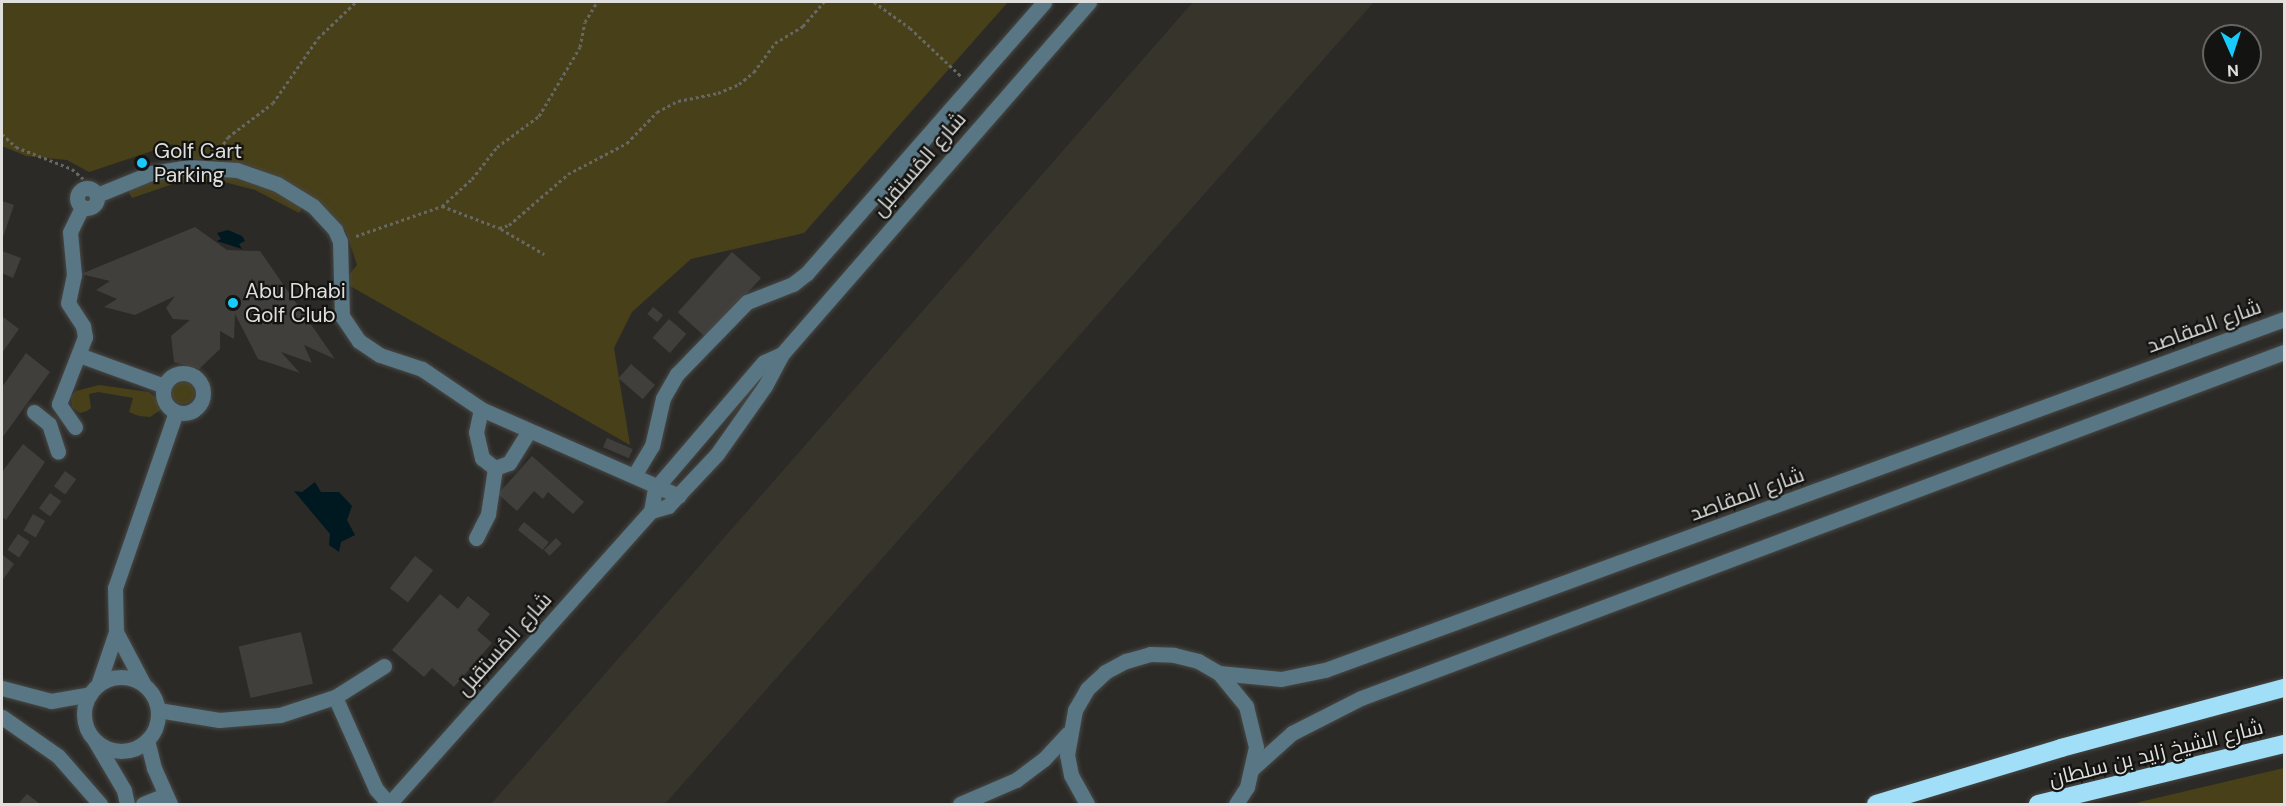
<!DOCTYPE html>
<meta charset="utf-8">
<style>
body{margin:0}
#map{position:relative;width:2286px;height:806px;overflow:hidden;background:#2b2a27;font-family:"DM Sans",Cairo,sans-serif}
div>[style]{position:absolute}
.built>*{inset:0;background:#36342b}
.green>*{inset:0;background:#484019}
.round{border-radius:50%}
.water>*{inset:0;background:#001820}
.building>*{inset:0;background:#403f3c;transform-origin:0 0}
.path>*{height:3px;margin-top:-1.5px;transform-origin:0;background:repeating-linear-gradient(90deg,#676764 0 3px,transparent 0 6px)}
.roads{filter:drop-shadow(0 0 2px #484744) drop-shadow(0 0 2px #484744)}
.minor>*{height:15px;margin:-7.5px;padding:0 7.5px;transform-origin:7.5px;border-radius:7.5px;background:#587683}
.minor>.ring{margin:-7.5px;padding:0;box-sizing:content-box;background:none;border:15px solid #587683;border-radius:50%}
.highway>*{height:18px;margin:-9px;padding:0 9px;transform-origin:9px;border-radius:9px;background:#a1def7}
.dots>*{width:16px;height:16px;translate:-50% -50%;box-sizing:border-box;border:3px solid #131311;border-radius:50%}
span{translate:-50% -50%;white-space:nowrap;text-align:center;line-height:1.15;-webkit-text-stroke:4.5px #131311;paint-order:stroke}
.poi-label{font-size:21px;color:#dfdfdd}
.left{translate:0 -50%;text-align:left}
.street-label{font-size:21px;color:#dfdfdd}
.frame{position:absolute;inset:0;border:3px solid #dfdfdd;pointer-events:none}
.north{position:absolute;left:2202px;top:24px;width:60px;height:60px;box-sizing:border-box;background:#131311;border:2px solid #656563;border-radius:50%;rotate:177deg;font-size:16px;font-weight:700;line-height:24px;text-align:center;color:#dfdfdd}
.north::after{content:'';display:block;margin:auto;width:21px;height:27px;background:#19cafc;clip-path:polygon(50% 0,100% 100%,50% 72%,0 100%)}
</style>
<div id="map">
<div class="built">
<div style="clip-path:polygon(1193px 2px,1374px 2px,665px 804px,491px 804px)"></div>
</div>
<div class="green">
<div style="clip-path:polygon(2px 2px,1008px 2px,804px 233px,691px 259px,632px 312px,614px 348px,630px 445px,343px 282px,357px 265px,345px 229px,312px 197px,284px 180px,252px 167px,209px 159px,178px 159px,173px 144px,89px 172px,67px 160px,26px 156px,2px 146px)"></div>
<div style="clip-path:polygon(213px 171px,213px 181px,176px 183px,132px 198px,127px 189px,163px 176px)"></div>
<div style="clip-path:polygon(221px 172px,241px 175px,304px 206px,299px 213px,255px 190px,220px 181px)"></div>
<div class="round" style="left:171px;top:380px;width:24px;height:24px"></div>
<div style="clip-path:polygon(99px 385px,149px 392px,162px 403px,162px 409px,150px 417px,139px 416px,129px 412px,133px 398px,98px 392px,89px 394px,91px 408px,87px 411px,80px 413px,72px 407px,71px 397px,76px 391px)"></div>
<div style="clip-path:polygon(2284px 768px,2284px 804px,2131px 804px)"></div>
</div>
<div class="water">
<div style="clip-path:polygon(228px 230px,242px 236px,245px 241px,239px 244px,242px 249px,217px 241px,221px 239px,217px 233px)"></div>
<div style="clip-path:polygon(315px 482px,321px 492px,339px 492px,352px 506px,347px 520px,355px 535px,341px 542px,339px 552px,329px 545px,330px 534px,294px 491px,302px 492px)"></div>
</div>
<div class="building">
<div style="clip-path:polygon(2px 201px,14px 205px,2px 240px)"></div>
<div style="clip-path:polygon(195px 227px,227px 250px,260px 251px,335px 359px,304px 345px,312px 363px,281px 352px,300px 373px,258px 359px,235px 314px,234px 339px,220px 331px,220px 349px,199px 369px,174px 362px,171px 336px,190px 320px,173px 319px,166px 308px,175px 296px,135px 315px,104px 307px,117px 299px,96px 290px,110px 281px,81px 274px)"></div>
<div style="clip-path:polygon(2px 251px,21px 258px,13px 278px,2px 273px)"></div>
<div style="left:732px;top:252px;width:39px;height:81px;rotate:42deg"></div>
<div style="left:653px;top:307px;width:13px;height:9px;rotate:39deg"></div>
<div style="clip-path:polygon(3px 317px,19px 329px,2px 353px,2px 320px)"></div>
<div style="left:669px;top:319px;width:23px;height:25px;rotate:41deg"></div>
<div style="clip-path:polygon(26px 353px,50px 372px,2px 438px,2px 387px)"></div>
<div style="left:631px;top:364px;width:32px;height:19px;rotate:41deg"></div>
<div style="left:607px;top:438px;width:28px;height:10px;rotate:23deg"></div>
<div style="clip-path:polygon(23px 444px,45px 462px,6px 520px,2px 517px,2px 472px)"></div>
<div style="clip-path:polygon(532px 456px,584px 502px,573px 514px,548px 492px,543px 499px,534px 491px,517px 511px,498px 494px)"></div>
<div style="left:65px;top:471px;width:14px;height:19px;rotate:36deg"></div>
<div style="left:50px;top:493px;width:14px;height:19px;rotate:36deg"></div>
<div style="left:33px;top:514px;width:14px;height:19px;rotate:30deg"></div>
<div style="left:524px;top:522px;width:32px;height:10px;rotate:39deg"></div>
<div style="left:18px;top:534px;width:14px;height:19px;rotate:34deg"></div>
<div style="left:556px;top:538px;width:8px;height:17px;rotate:45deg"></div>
<div style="clip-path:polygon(3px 555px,14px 564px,2px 581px,2px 557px)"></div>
<div style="left:415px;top:556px;width:23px;height:41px;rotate:38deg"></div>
<div style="clip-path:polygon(440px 594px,458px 609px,468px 596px,490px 614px,477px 630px,492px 643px,454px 687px,432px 668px,424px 677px,392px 650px)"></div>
<div style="left:301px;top:632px;width:53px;height:64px;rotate:77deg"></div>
<div style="clip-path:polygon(27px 794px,40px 804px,18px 804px)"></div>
</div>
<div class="path">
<div style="left:874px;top:2px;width:44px;rotate:35.8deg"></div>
<div style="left:910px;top:28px;width:70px;rotate:43.3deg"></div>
<div style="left:2px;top:134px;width:19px;rotate:43deg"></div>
<div style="left:16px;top:147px;width:60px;rotate:21.4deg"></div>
<div style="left:72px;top:169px;width:23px;rotate:41deg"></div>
<div style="left:217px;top:154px;width:20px;rotate:-57deg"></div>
<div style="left:228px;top:137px;width:56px;rotate:-37.1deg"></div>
<div style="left:273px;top:103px;width:79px;rotate:-55.3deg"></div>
<div style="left:318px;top:38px;width:52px;rotate:-43.5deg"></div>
<div style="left:442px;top:206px;width:61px;rotate:21.1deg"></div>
<div style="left:499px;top:228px;width:10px;rotate:-17deg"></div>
<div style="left:509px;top:225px;width:78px;rotate:-40.8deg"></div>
<div style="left:568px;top:174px;width:67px;rotate:-27.7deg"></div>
<div style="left:627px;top:143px;width:43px;rotate:-45.9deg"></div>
<div style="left:657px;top:112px;width:24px;rotate:-28deg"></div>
<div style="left:678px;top:101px;width:41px;rotate:-11.3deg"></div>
<div style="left:718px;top:93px;width:23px;rotate:-23deg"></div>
<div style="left:739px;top:84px;width:19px;rotate:-39deg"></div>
<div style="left:754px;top:72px;width:36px;rotate:-54deg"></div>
<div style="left:775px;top:43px;width:33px;rotate:-31deg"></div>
<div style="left:803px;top:26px;width:32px;rotate:-49deg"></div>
<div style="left:501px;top:229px;width:50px;rotate:30.2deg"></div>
<div style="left:356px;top:236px;width:91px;rotate:-19.2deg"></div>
<div style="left:442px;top:206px;width:40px;rotate:-42deg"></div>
<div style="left:472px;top:179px;width:41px;rotate:-52deg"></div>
<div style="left:497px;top:147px;width:52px;rotate:-36.4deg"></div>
<div style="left:539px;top:116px;width:80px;rotate:-59.3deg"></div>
<div style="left:580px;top:47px;width:25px;rotate:-79deg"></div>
<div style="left:585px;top:22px;width:23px;rotate:-59deg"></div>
</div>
<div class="roads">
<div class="minor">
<div class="ring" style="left:77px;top:188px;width:5px;height:5px"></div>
<div style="left:97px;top:195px;width:58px;rotate:-22.2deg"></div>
<div style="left:151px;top:173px;width:38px;rotate:-9deg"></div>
<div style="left:189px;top:167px;width:48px;rotate:3.6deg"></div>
<div style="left:237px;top:170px;width:42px;rotate:19.3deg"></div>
<div style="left:277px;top:184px;width:42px;rotate:31.4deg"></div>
<div style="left:313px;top:206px;width:33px;rotate:47deg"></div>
<div style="left:335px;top:230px;width:12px;rotate:66deg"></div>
<div style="left:340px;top:241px;width:75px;rotate:88.5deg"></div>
<div style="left:342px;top:316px;width:30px;rotate:56deg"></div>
<div style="left:359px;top:341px;width:25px;rotate:34deg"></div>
<div style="left:380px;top:355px;width:44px;rotate:18.4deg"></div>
<div style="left:422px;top:369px;width:71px;rotate:34.1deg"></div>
<div style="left:481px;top:409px;width:216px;rotate:23.7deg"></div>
<div style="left:79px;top:355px;width:90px;rotate:20deg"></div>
<div class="ring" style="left:163px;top:373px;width:25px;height:25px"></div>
<div style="left:481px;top:409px;width:24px;rotate:102deg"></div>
<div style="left:476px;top:432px;width:27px;rotate:77deg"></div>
<div style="left:482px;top:458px;width:16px;rotate:38deg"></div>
<div style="left:495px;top:468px;width:15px;rotate:-20deg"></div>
<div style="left:509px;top:463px;width:38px;rotate:-58deg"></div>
<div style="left:34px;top:412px;width:19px;rotate:39deg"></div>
<div style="left:49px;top:424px;width:29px;rotate:72deg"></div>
<div style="left:75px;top:427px;width:28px;rotate:-125deg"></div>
<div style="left:59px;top:404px;width:72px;rotate:-68.8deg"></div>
<div style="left:85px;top:337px;width:11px;rotate:-100deg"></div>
<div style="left:83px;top:326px;width:27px;rotate:-123deg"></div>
<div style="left:68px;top:303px;width:29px;rotate:-78deg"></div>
<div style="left:74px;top:275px;width:43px;rotate:-95.3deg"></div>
<div style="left:70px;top:232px;width:28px;rotate:-64deg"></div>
<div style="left:635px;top:474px;width:33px;rotate:-59deg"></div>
<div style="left:652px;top:446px;width:49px;rotate:-77.1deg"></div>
<div style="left:663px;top:398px;width:28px;rotate:-60deg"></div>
<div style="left:677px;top:374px;width:100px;rotate:-45.8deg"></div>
<div style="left:747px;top:302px;width:49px;rotate:-21.4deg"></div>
<div style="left:793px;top:284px;width:18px;rotate:-38deg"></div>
<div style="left:807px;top:273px;width:360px;rotate:-48.8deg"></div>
<div style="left:651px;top:511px;width:22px;rotate:-80deg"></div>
<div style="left:655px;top:489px;width:167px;rotate:-49.4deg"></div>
<div style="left:764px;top:362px;width:20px;rotate:-24deg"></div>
<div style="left:476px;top:538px;width:27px;rotate:-63deg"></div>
<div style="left:488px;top:514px;width:47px;rotate:-81.3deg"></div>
<div style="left:1219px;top:673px;width:62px;rotate:5.5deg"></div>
<div style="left:1281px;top:679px;width:45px;rotate:-11.6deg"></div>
<div style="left:1325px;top:670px;width:1021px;rotate:-20.1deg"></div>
<div class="ring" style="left:84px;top:677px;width:59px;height:59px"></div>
<div style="left:98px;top:685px;width:56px;rotate:-71.2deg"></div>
<div style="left:144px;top:685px;width:60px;rotate:-117.8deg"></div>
<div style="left:116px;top:632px;width:44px;rotate:-91.3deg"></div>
<div style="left:115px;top:588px;width:186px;rotate:-70.9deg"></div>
<div style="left:2px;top:688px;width:51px;rotate:14.9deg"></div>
<div style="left:51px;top:701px;width:40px;rotate:-10deg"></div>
<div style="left:335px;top:697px;width:101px;rotate:66deg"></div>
<div style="left:376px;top:789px;width:20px;rotate:49deg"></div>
<div style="left:158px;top:710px;width:62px;rotate:9.3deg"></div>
<div style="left:219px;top:720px;width:61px;rotate:-4.7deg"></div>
<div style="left:280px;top:715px;width:58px;rotate:-18.1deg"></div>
<div style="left:335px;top:697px;width:58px;rotate:-32.3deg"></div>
<div style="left:2px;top:717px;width:68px;rotate:34.9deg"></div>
<div style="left:58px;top:756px;width:64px;rotate:48.8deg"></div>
<div style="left:147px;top:740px;width:29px;rotate:76deg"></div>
<div style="left:154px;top:768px;width:39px;rotate:66deg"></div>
<div style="left:95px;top:741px;width:57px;rotate:59.4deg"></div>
<div style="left:124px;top:790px;width:14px;rotate:78deg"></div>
<div style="left:1253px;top:768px;width:52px;rotate:-41.9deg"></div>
<div style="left:1292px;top:733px;width:77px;rotate:-26.9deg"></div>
<div style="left:1361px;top:698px;width:986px;rotate:-20.55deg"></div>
<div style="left:143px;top:804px;width:24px;rotate:-22deg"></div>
<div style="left:389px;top:804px;width:393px;rotate:-48.2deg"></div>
<div style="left:651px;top:511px;width:18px;rotate:-16deg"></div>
<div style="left:668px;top:506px;width:71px;rotate:-46.7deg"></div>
<div style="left:717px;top:454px;width:83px;rotate:-54.8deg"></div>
<div style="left:765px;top:386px;width:36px;rotate:-62deg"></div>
<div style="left:782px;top:354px;width:467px;rotate:-48.9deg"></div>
<div style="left:960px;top:804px;width:61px;rotate:-23.2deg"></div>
<div style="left:1016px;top:780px;width:35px;rotate:-37deg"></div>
<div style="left:1044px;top:759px;width:35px;rotate:-47deg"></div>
<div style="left:1087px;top:804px;width:33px;rotate:-119deg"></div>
<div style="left:1071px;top:775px;width:20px;rotate:-101deg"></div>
<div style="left:1067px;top:755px;width:46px;rotate:-79.9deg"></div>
<div style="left:1075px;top:710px;width:24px;rotate:-60deg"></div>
<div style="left:1087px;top:689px;width:25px;rotate:-43deg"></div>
<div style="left:1105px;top:672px;width:24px;rotate:-28deg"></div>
<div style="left:1126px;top:661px;width:25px;rotate:-16deg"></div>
<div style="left:1150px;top:654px;width:24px;rotate:2deg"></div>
<div style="left:1174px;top:655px;width:25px;rotate:14deg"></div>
<div style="left:1198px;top:661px;width:24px;rotate:30deg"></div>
<div style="left:1219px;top:673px;width:43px;rotate:50.7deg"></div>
<div style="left:1246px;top:706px;width:42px;rotate:76.3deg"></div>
<div style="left:1256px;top:747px;width:41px;rotate:102.7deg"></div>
<div style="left:1247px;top:787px;width:20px;rotate:123deg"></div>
</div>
<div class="highway">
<div style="left:1876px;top:804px;width:193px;rotate:-16.8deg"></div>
<div style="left:2061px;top:748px;width:231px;rotate:-15.1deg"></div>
<div style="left:2038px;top:804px;width:253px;rotate:-13.7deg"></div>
</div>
</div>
<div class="dots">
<div style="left:142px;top:163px;background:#19cafc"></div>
<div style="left:233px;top:303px;background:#19cafc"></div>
</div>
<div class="poi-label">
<span class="left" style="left:154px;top:163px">Golf Cart<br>Parking</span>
<span class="left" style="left:245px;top:303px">Abu Dhabi<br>Golf Club</span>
</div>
<div class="street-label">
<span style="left:919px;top:164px;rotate:-49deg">شارع المُستقبل</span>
<span style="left:2204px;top:326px;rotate:-20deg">شارع المقاصد</span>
<span style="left:1747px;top:494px;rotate:-20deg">شارع المقاصد</span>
<span style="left:504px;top:644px;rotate:-48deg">شارع المُستقبل</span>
<span style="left:2156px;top:753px;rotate:-14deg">شارع الشيخ زايد بن سلطان</span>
</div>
<div class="frame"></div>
<div class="north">N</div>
</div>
